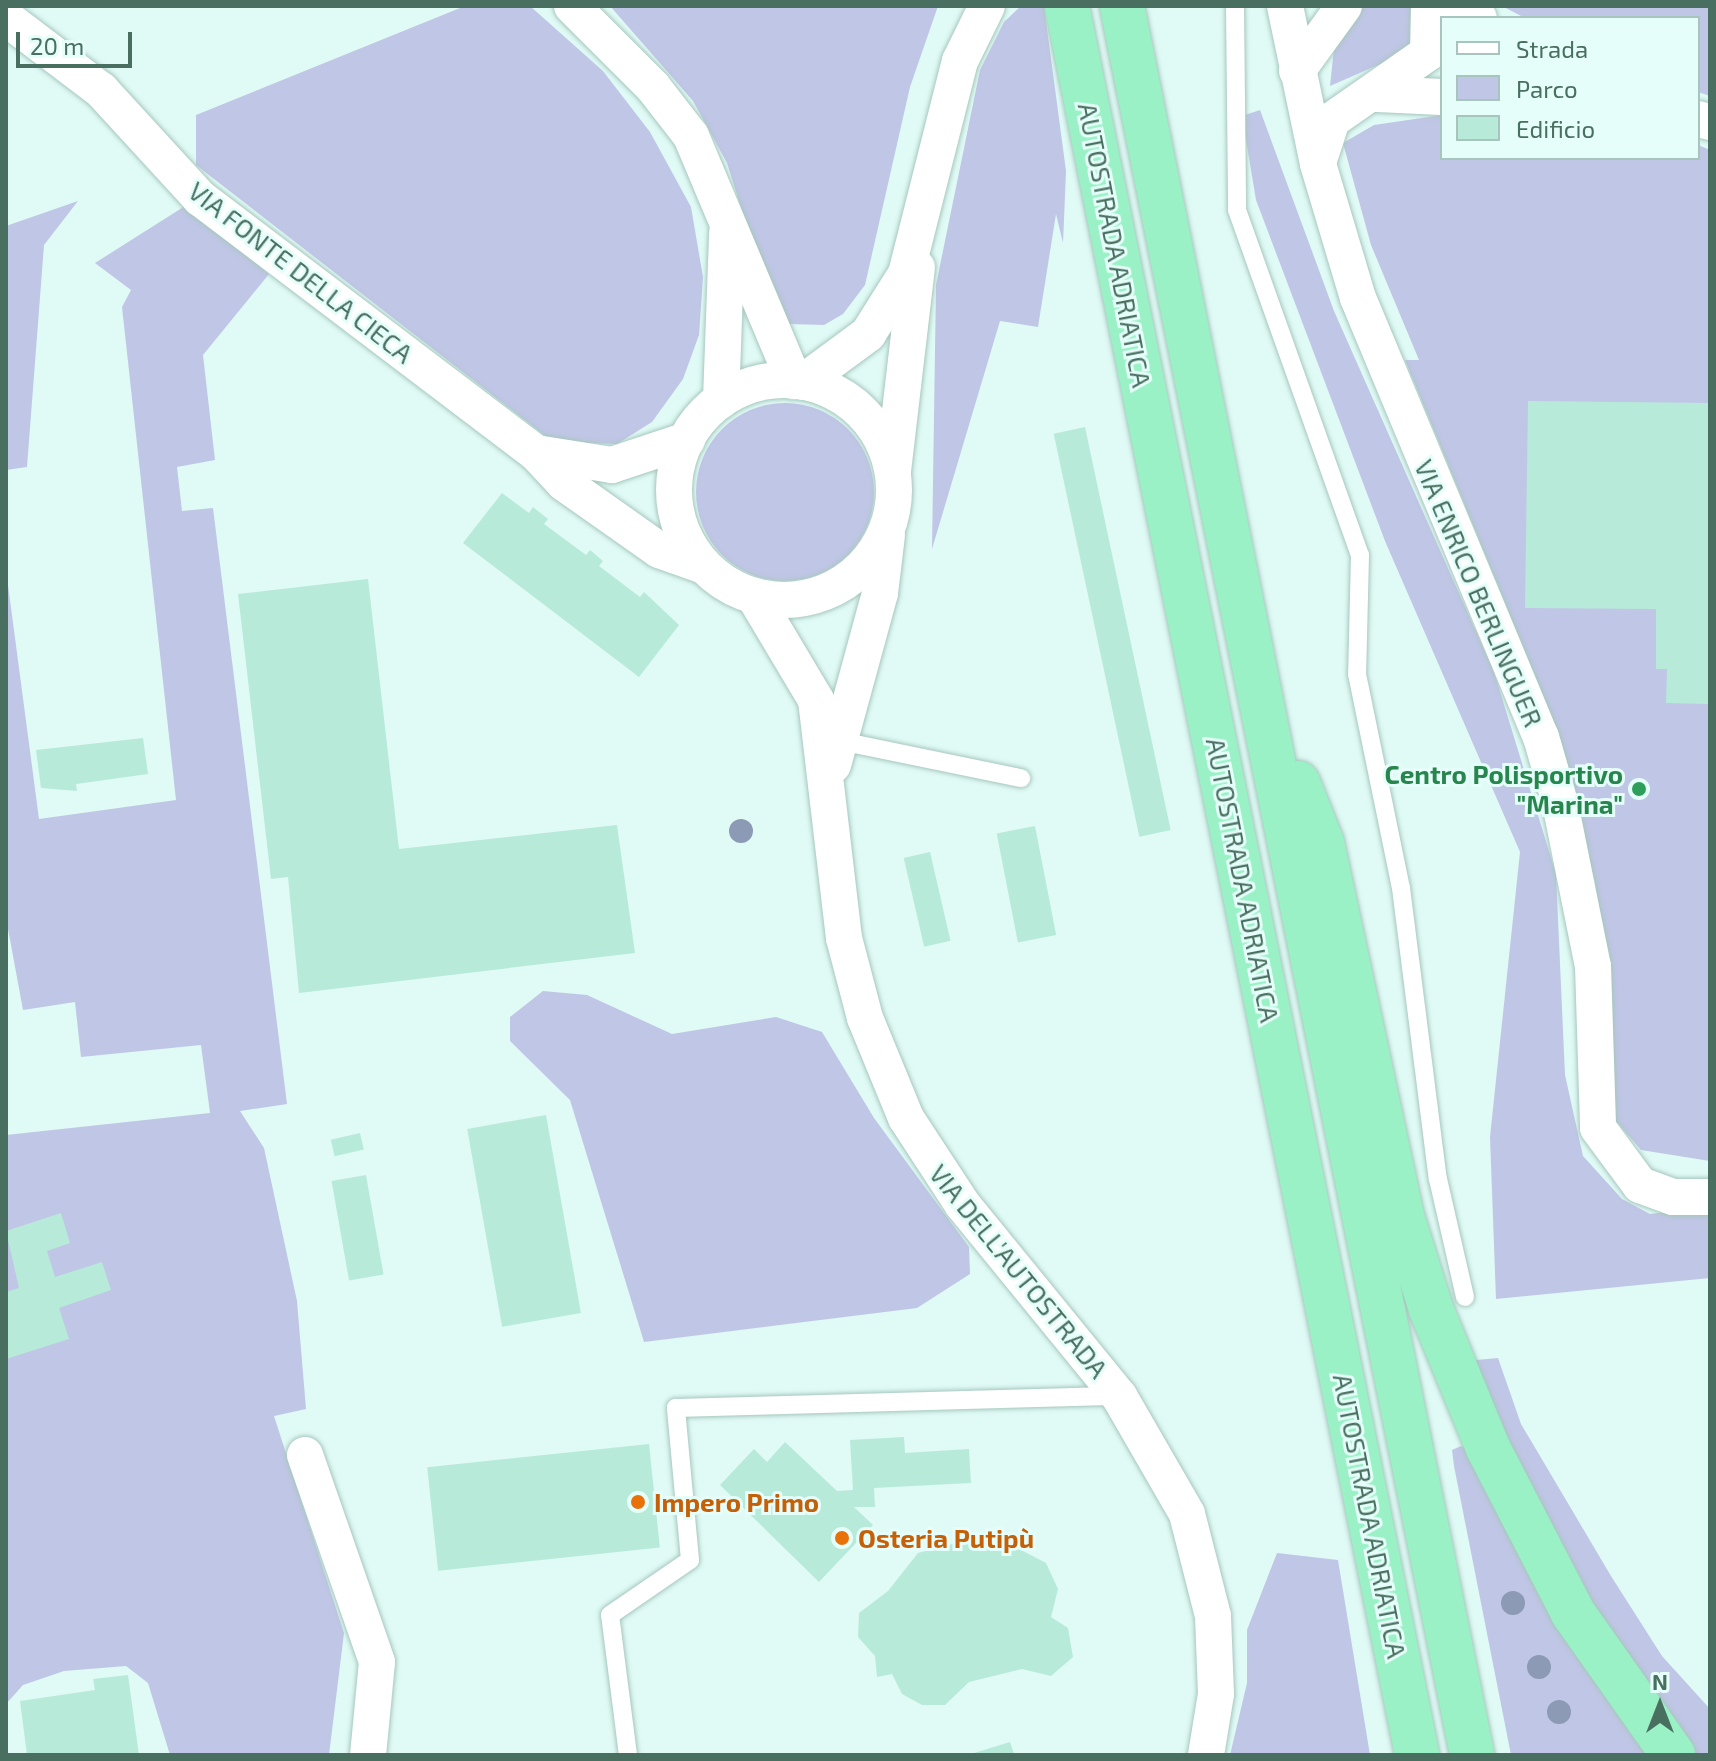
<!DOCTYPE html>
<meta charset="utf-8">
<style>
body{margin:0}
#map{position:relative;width:1716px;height:1761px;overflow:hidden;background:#e0faf6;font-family:"Exo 2",sans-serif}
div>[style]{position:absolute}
.green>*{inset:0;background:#c0c6e6}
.round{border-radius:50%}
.building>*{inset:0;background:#b8ead9;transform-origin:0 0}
.roads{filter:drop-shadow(0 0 2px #a6c7bd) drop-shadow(0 0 2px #a6c7bd)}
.lane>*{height:18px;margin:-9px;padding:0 9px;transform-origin:9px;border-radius:9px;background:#fff}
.street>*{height:36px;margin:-18px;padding:0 18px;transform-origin:18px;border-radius:18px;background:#fff}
.street>.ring{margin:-18px;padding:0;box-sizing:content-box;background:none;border:36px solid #fff;border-radius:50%}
.highway>*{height:44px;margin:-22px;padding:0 22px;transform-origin:22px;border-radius:22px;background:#9af1c6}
.trees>*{width:24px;height:24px;margin:-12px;border-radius:50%;background:#8c9ab5}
.dots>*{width:22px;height:22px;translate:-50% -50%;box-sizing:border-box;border:4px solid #e6fefa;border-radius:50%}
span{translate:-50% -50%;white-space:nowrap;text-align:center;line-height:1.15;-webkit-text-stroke:6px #e6fefa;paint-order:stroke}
.street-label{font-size:26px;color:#496f60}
.leisure-label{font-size:26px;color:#27864d;font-weight:700}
.right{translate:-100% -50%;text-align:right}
.food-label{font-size:26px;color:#c56008;font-weight:700}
.left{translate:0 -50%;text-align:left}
.frame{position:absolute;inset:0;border:8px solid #496f60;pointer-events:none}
.legend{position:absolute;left:1440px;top:16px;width:260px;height:144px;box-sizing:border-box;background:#e6fefa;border:2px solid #a7c5bc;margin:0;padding:10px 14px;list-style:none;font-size:24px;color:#496f60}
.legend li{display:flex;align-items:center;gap:16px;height:40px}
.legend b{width:40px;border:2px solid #a7c5bc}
.north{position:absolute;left:1620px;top:1665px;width:80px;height:80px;-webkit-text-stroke:6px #e6fefa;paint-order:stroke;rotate:0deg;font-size:22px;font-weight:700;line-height:32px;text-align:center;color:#496f60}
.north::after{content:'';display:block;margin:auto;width:28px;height:36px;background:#496f60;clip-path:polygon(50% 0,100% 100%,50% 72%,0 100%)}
.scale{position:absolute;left:16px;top:32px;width:116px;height:36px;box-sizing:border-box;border:4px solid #496f60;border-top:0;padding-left:10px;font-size:24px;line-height:28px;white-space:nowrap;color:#496f60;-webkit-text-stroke:6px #e6fefa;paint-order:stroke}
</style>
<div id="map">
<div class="green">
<div style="clip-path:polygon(465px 6px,530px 6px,603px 71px,650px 132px,691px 207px,703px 277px,699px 335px,683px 379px,652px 422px,617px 444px,553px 442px,196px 165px,196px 115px)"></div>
<div style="clip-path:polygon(610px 6px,938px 6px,910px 87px,865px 285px,843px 314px,824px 325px,790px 324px,770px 300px,727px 163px,693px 101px)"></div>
<div style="clip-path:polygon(1021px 6px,1044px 6px,1066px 171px,1063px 243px,1056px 214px,1038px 327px,1000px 321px,932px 549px,936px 285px,980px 70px,1004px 22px)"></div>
<div style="clip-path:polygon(1363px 6px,1413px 6px,1410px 51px,1330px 86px,1335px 39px)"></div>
<div style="clip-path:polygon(1502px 6px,1710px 6px,1710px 96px,1698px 92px,1698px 18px,1525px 18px)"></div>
<div style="clip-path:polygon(1260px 110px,1334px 311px,1494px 672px,1556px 874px,1565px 1075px,1583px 1156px,1622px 1199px,1650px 1214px,1710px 1207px,1710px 1278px,1496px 1299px,1490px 1137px,1520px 852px,1385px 541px,1256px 200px,1242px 116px)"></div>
<div style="clip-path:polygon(1442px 115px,1442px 158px,1698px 158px,1698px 145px,1710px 150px,1710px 1161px,1641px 1150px,1615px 1120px,1595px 882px,1543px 695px,1405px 360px,1419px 360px,1371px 245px,1343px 143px,1374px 125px)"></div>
<div style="clip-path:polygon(78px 201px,44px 245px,27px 467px,6px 470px,6px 226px)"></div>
<div style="clip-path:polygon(185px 206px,269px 274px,203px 355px,215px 460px,177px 467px,182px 511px,213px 508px,287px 1104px,240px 1111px,264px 1148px,297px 1301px,306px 1409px,274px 1416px,344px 1633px,329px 1755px,170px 1755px,148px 1683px,126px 1666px,64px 1671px,23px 1685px,6px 1704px,6px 1135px,210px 1113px,201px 1045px,81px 1057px,75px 1002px,23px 1010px,6px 918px,6px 570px,39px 819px,176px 800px,122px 307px,131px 290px,95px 263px)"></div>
<div class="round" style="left:696px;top:403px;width:178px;height:178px"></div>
<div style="clip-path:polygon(543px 991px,587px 995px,672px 1034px,776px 1017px,822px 1032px,874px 1118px,969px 1247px,970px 1274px,917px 1308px,644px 1342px,570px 1100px,510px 1041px,510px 1017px)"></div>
<div style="clip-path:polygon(1498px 1358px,1521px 1424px,1611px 1576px,1662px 1656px,1710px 1709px,1710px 1755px,1689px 1755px,1627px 1672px,1466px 1361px)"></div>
<div style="clip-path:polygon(1461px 1446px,1471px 1451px,1657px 1755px,1511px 1755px,1454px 1466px,1452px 1450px)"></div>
<div style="clip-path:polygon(1277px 1553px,1338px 1560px,1370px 1755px,1230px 1755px,1247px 1683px,1247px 1630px)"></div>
</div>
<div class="building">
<div style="clip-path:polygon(1528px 401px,1710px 403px,1710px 704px,1666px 703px,1667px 669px,1656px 669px,1656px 609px,1525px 608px)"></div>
<div style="left:1085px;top:427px;width:412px;height:32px;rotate:78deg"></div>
<div style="clip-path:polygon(502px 493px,529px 513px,533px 507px,548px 519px,544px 524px,586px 555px,590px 550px,603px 561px,599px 566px,640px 597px,644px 592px,679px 625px,639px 677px,463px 543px)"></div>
<div style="clip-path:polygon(368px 579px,399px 849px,617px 825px,635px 953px,299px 993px,288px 877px,271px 879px,238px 594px)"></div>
<div style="clip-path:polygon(143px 738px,148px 774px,76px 784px,77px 791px,41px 788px,36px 750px)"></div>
<div style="left:1035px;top:826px;width:111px;height:39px;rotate:79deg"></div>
<div style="left:930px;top:852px;width:91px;height:27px;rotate:77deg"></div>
<div style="left:546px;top:1115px;width:201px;height:80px;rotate:80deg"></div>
<div style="left:360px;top:1133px;width:17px;height:30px;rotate:77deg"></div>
<div style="left:366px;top:1175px;width:101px;height:35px;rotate:80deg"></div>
<div style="clip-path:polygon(61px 1213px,70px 1243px,47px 1251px,55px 1277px,102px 1262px,111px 1290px,59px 1308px,69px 1339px,6px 1359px,6px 1292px,19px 1288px,6px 1231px)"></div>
<div style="clip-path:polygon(904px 1437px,905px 1453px,969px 1449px,971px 1483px,874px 1488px,875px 1507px,854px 1507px,873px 1525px,819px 1582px,720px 1485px,754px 1449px,767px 1462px,785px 1442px,837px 1491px,853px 1490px,850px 1440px)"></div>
<div style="left:649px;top:1444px;width:104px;height:223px;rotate:84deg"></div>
<div style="clip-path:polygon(960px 1542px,1021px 1550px,1046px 1563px,1058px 1589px,1051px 1617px,1068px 1628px,1073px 1657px,1051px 1676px,1022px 1669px,969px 1682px,945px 1705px,922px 1705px,902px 1694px,892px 1674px,877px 1677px,875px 1656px,858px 1637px,859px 1613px,888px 1591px,918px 1553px)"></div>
<div style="clip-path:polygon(128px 1675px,139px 1755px,27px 1755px,20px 1701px,95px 1690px,93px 1679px)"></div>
<div style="clip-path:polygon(1010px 1742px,1014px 1754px,971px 1755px,971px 1754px)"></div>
</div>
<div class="roads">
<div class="lane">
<div style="left:1235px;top:6px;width:204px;rotate:89.4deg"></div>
<div style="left:1237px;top:210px;width:366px;rotate:70.4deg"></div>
<div style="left:1360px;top:555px;width:119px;rotate:91.4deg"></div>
<div style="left:1357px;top:674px;width:218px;rotate:78.4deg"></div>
<div style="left:1401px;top:888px;width:293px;rotate:82.8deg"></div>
<div style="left:1438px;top:1179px;width:121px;rotate:77.1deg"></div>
<div style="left:840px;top:741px;width:185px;rotate:11.6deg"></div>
<div style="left:628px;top:1755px;width:141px;rotate:-97.3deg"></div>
<div style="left:610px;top:1615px;width:97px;rotate:-34.5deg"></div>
<div style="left:690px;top:1560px;width:153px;rotate:-95.3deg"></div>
<div style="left:676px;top:1408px;width:443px;rotate:-1.6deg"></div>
</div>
<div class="street">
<div style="left:572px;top:6px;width:115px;rotate:45deg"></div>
<div style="left:653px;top:87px;width:62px;rotate:52.2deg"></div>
<div style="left:691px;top:136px;width:266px;rotate:67.2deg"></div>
<div style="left:1285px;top:6px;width:161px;rotate:78.2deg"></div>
<div style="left:1318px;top:164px;width:140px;rotate:73.4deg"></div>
<div style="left:1358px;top:298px;width:476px;rotate:67.4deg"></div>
<div style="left:1541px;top:737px;width:69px;rotate:73.9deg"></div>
<div style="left:1560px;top:803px;width:166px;rotate:78.6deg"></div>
<div style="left:1593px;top:966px;width:162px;rotate:88.2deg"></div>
<div style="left:1598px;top:1128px;width:71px;rotate:53.6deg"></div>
<div style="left:1640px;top:1185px;width:35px;rotate:20deg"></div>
<div style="left:1673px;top:1197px;width:37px"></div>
<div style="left:1458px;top:6px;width:24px;rotate:30deg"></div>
<div style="left:6px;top:18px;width:119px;rotate:37.2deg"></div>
<div style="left:101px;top:90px;width:147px;rotate:47.5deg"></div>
<div style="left:200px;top:198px;width:420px;rotate:37.2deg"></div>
<div style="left:535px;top:452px;width:42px;rotate:46.9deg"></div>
<div style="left:564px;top:483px;width:116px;rotate:35.2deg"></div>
<div style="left:659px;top:550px;width:48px;rotate:19.6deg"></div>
<div style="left:1297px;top:71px;width:80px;rotate:-54.1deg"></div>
<div style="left:1377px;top:94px;width:65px;rotate:2.6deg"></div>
<div style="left:1698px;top:119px;width:12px;rotate:14deg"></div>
<div style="left:1318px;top:163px;width:45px;rotate:-72deg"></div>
<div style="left:1332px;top:120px;width:117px;rotate:-34.9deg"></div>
<div style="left:1428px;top:53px;width:47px;rotate:-88.8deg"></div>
<div class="ring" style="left:674px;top:380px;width:184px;height:184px"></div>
<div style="left:803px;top:382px;width:81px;rotate:-36.4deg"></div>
<div style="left:868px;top:334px;width:71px;rotate:-57.7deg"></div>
<div style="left:906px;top:274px;width:220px;rotate:-75.8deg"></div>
<div style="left:960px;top:61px;width:61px;rotate:-63.9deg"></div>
<div style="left:721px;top:400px;width:167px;rotate:-87.9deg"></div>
<div style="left:536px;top:453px;width:77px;rotate:9deg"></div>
<div style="left:612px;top:465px;width:79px;rotate:-18.4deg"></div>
<div style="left:893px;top:471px;width:205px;rotate:-83.3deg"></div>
<div style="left:754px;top:596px;width:121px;rotate:59.2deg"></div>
<div style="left:816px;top:700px;width:240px;rotate:83.3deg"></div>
<div style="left:844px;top:938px;width:83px;rotate:75.3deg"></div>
<div style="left:865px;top:1018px;width:108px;rotate:67.7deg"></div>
<div style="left:906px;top:1118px;width:104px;rotate:56.8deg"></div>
<div style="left:963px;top:1205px;width:247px;rotate:50.8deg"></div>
<div style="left:1119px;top:1396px;width:136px;rotate:60deg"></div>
<div style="left:1187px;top:1514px;width:105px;rotate:75.7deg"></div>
<div style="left:1213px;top:1616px;width:78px;rotate:87.8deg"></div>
<div style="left:1216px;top:1694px;width:62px;rotate:99.3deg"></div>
<div style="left:833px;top:765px;width:178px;rotate:-74.7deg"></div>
<div style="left:880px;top:593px;width:58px;rotate:-83.1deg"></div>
<div style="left:305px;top:1455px;width:219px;rotate:70.8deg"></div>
<div style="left:377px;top:1662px;width:93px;rotate:95.5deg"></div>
</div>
<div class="highway">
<div style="left:1067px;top:6px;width:1784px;rotate:78.68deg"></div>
<div style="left:1122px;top:6px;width:1784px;rotate:78.68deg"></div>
<div style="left:1298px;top:783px;width:65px;rotate:68.2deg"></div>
<div style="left:1322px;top:843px;width:381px;rotate:77.9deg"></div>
<div style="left:1402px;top:1216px;width:97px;rotate:72.7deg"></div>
<div style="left:1431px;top:1309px;width:150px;rotate:67.7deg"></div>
<div style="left:1488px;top:1448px;width:186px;rotate:62.7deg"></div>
<div style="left:1573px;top:1613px;width:174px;rotate:54.8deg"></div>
</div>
</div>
<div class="trees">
<div style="left:741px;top:831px"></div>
<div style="left:1513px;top:1603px"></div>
<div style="left:1539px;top:1667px"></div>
<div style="left:1559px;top:1712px"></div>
</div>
<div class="dots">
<div style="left:1639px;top:789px;background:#2e9e5b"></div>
<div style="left:638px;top:1502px;background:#e8710a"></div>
<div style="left:842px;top:1538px;background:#e8710a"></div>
</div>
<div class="street-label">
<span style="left:1115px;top:245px;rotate:79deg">AUTOSTRADA ADRIATICA</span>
<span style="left:301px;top:272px;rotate:38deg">VIA FONTE DELLA CIECA</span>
<span style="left:1479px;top:593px;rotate:67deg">VIA ENRICO BERLINGUER</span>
<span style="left:1243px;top:880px;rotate:79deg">AUTOSTRADA ADRIATICA</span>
<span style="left:1019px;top:1271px;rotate:51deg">VIA DELL'AUTOSTRADA</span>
<span style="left:1370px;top:1516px;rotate:79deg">AUTOSTRADA ADRIATICA</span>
</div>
<div class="leisure-label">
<span class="right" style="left:1623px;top:789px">Centro Polisportivo<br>"Marina"</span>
</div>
<div class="food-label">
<span class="left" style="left:654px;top:1502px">Impero Primo</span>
<span class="left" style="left:858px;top:1538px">Osteria Putipù</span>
</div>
<div class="frame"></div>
<ul class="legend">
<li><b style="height:10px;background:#fff"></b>Strada</li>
<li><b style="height:22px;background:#c0c6e6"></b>Parco</li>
<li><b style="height:22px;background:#b8ead9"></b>Edificio</li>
</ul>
<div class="north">N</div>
<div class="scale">20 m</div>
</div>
